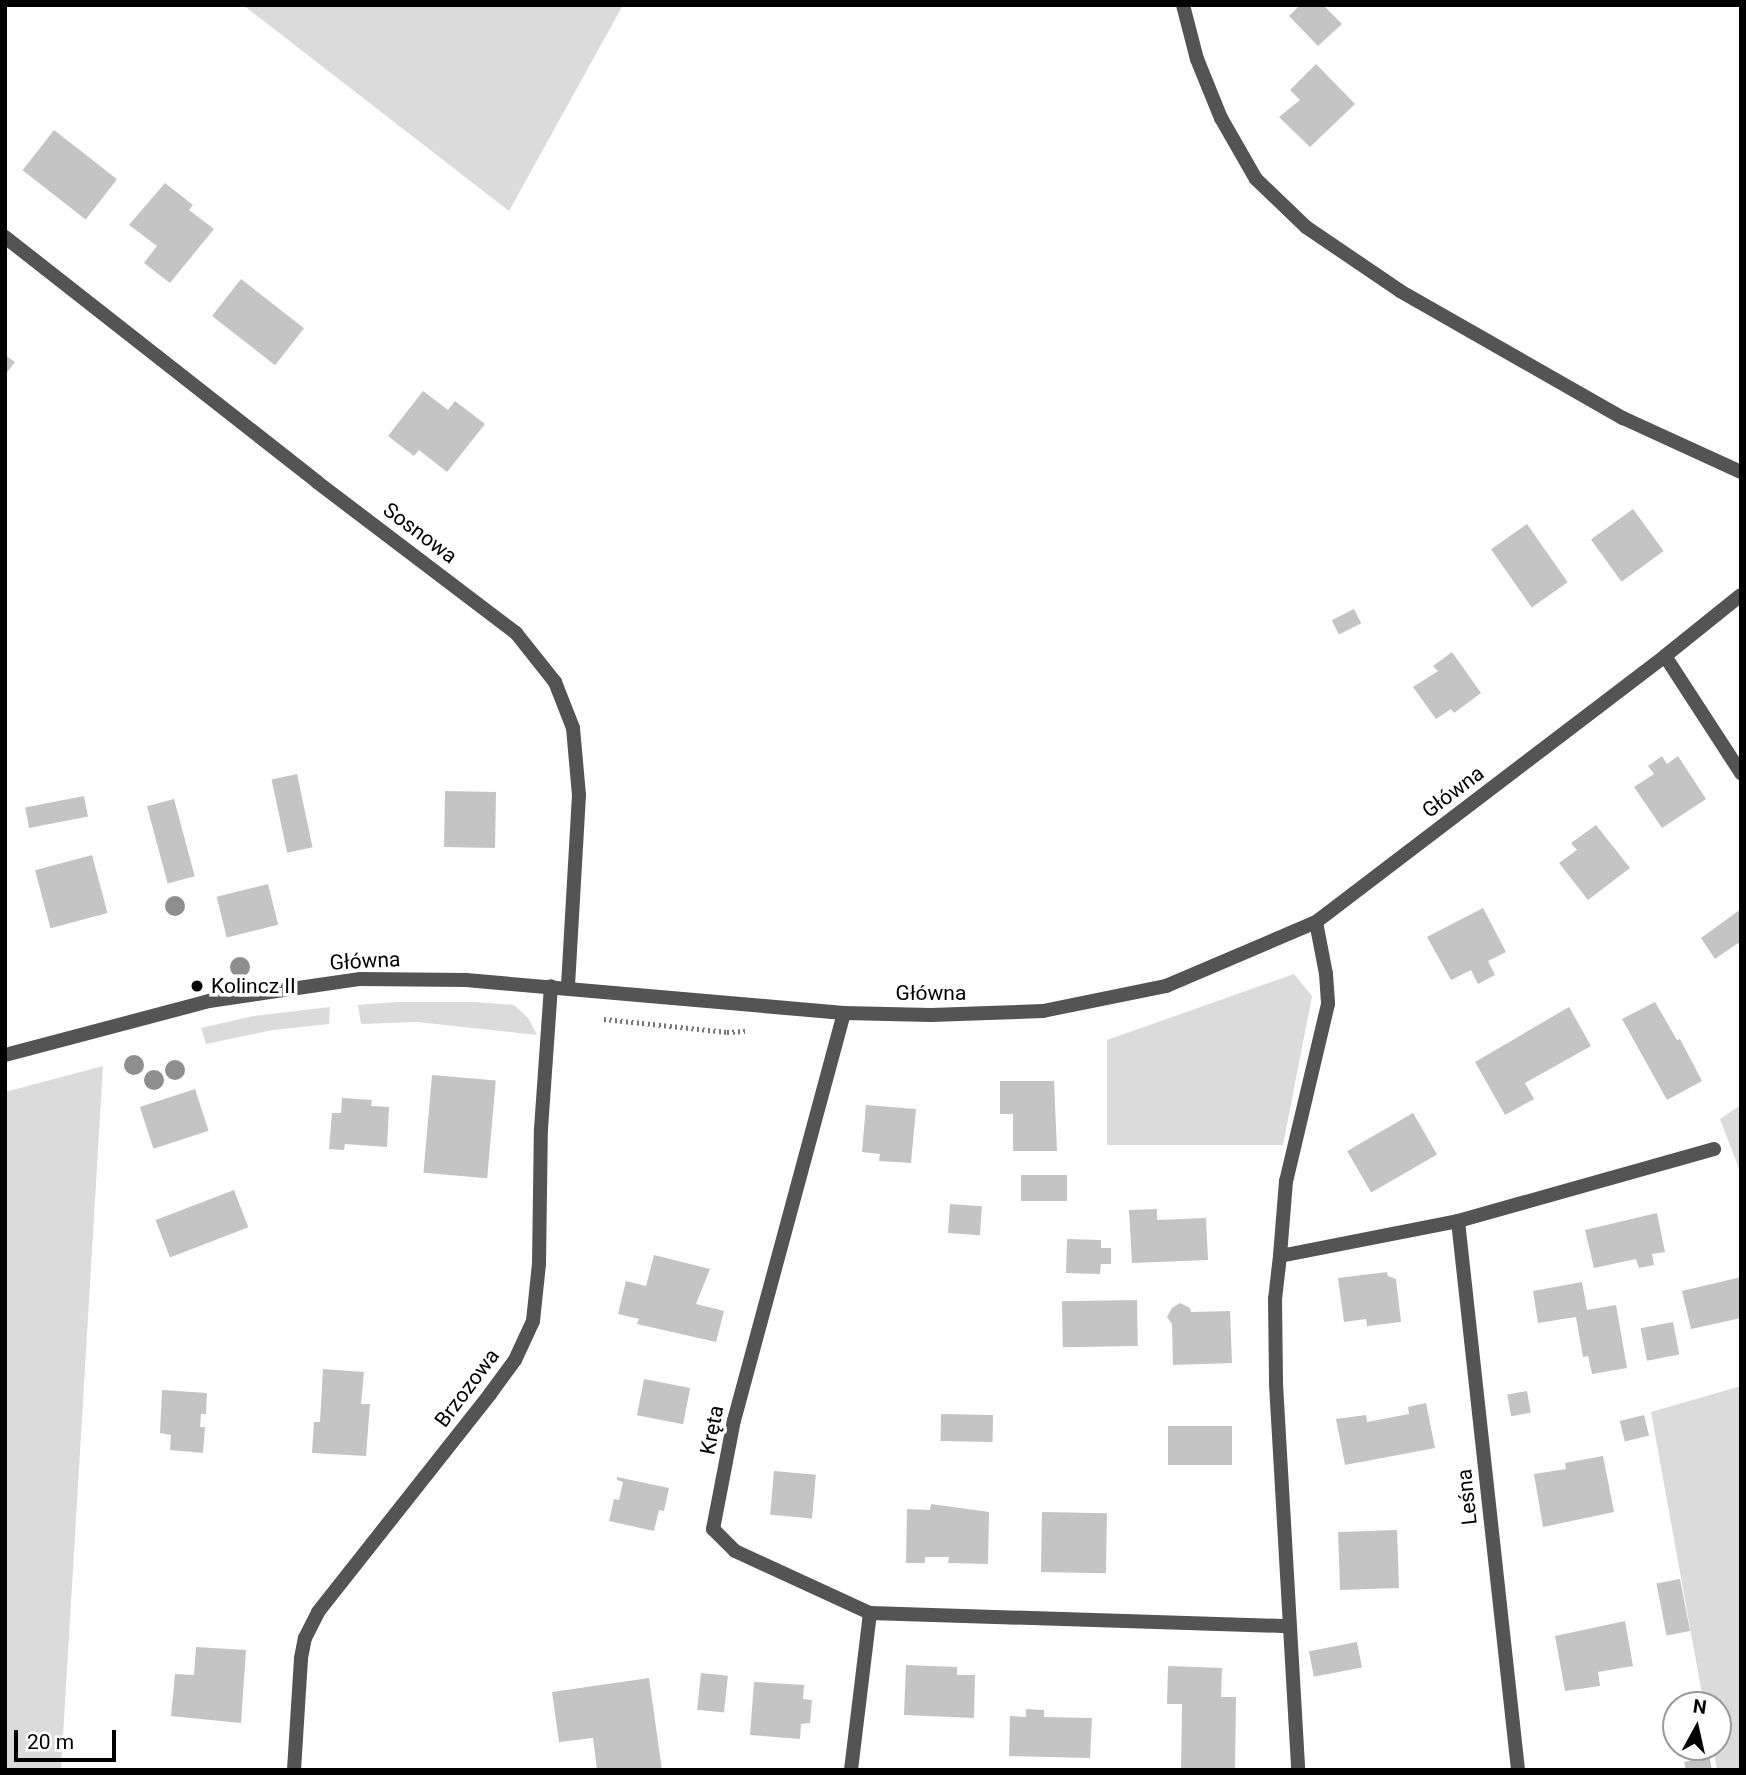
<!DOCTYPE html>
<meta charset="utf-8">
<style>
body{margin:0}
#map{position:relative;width:1746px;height:1775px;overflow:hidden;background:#fff;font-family:Roboto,sans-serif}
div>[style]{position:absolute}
.green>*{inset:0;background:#dbdbdb}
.building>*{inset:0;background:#c4c4c4;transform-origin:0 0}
.path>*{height:4.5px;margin-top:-2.25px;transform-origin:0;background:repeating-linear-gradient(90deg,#767676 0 2px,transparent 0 5.5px)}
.service>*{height:14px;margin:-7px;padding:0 7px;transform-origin:7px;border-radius:7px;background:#545454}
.minor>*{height:14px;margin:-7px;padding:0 7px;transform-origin:7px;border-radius:7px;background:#545454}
.tertiary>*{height:14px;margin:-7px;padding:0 7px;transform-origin:7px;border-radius:7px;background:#545454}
.trees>*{width:20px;height:20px;margin:-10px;border-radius:50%;background:#8e8e8e}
.dots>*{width:19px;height:19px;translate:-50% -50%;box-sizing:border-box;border:4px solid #fff;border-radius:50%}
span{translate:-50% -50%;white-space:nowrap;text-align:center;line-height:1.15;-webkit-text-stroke:7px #fff;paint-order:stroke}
.street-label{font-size:21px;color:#000}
.poi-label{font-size:21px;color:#000}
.left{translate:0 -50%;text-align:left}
.frame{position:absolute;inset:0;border:7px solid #000;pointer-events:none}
.north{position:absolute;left:1662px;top:1691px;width:70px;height:70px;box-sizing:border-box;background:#fff;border:2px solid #999;border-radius:50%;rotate:8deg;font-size:19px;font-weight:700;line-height:28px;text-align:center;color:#000}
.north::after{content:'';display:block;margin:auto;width:24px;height:32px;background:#000;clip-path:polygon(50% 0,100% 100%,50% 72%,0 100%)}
.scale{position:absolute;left:14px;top:1730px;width:102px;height:32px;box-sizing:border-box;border:4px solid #000;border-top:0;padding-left:9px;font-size:21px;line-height:24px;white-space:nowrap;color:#000;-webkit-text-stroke:5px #fff;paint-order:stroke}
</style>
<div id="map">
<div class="green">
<div style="clip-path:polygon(243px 5px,623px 5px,509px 211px)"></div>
<div style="clip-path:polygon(1294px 974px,1312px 996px,1283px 1145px,1107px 1145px,1107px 1040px)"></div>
<div style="clip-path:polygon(397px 1002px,475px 1002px,514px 1005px,528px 1018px,537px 1035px,417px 1022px,361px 1024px,358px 1005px)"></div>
<div style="clip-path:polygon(330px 1007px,329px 1024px,273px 1030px,206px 1044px,201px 1028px,253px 1016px)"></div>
<div style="clip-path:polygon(103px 1066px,61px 1770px,5px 1770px,5px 1092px)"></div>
<div style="clip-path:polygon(1741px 1105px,1741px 1174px,1720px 1119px)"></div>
<div style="clip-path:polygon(1741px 1386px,1741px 1770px,1717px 1770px,1713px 1747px,1718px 1747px,1718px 1705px,1704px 1705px,1651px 1412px)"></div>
</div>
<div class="building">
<div style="clip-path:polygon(1300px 5px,1323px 5px,1342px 24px,1318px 46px,1289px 16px)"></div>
<div style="clip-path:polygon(1316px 64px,1355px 104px,1310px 147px,1279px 117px,1300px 100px,1290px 90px)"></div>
<div style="left:54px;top:130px;width:80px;height:51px;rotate:38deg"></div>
<div style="clip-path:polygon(165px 183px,193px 205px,189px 210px,214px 229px,170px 283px,144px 263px,157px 246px,129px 225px)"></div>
<div style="left:241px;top:279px;width:80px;height:47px;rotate:38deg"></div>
<div style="clip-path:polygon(5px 355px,15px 362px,5px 375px)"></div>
<div style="clip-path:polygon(423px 391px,448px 410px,455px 401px,485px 424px,447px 472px,419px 450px,414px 456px,388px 436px)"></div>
<div style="left:1633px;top:509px;width:52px;height:52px;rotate:54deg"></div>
<div style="left:1527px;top:524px;width:71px;height:44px;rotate:55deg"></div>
<div style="left:1354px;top:609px;width:16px;height:25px;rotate:63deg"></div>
<div style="clip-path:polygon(1452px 652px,1481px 693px,1454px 713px,1451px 709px,1436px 719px,1413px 687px,1438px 671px,1433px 666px)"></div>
<div style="clip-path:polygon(1662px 756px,1667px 764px,1678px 756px,1706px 799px,1662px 828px,1634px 787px,1654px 774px,1648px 766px)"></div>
<div style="left:297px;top:774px;width:75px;height:26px;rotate:78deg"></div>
<div style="left:445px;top:791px;width:51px;height:56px;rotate:1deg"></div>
<div style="left:84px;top:796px;width:21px;height:60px;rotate:79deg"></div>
<div style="left:174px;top:799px;width:80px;height:28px;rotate:75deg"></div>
<div style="clip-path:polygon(1596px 825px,1630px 868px,1588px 900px,1559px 863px,1577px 850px,1571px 843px)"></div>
<div style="left:92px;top:855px;width:60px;height:59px;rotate:75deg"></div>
<div style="left:268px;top:884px;width:42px;height:53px;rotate:76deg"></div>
<div style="clip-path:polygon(1483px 908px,1506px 952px,1488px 961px,1495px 975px,1478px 984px,1471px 970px,1451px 980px,1427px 937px)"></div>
<div style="clip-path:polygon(1741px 909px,1741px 947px,1738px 943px,1715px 959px,1701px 938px)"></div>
<div style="clip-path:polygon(1655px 1002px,1677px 1040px,1680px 1039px,1702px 1081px,1667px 1100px,1622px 1019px)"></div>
<div style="clip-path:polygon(1569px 1007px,1591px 1046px,1525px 1083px,1534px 1099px,1505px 1115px,1475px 1062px)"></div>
<div style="left:432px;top:1075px;width:64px;height:98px;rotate:5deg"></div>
<div style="clip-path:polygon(1000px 1081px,1054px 1081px,1057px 1151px,1013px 1151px,1013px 1114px,1000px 1114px)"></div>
<div style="left:195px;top:1089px;width:44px;height:58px;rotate:72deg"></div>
<div style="clip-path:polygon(342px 1098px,372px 1100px,371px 1106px,389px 1107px,387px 1147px,345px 1144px,344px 1150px,329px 1149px,332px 1113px,341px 1113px)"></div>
<div style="clip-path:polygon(866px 1105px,916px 1109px,911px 1163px,879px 1161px,880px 1154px,862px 1152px)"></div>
<div style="left:1413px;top:1113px;width:48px;height:76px;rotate:60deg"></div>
<div style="left:1067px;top:1175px;width:26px;height:46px;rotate:90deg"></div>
<div style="left:234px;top:1190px;width:40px;height:84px;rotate:69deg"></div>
<div style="left:950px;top:1204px;width:32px;height:29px;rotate:4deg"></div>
<div style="clip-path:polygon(1157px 1209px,1157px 1220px,1206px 1218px,1208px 1260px,1132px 1263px,1129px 1210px)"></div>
<div style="clip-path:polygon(1657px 1213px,1665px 1252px,1652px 1254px,1654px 1265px,1639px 1268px,1636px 1259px,1594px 1268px,1585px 1230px)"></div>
<div style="clip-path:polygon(1067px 1239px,1101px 1240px,1101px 1248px,1111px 1248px,1111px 1264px,1101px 1264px,1100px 1274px,1066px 1273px)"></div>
<div style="clip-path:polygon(654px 1255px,710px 1269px,696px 1304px,724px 1311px,716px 1342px,637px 1324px,639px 1319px,618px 1314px,626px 1281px,646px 1286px)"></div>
<div style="clip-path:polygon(1387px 1272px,1388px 1276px,1396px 1279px,1401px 1322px,1367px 1326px,1366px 1319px,1344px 1322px,1338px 1278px)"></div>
<div style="clip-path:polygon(1741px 1277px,1741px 1318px,1691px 1329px,1682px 1291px)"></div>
<div style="clip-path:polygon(1582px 1282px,1587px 1310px,1616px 1305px,1627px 1368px,1592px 1374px,1588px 1356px,1583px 1357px,1576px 1317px,1538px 1323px,1533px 1291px)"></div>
<div style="left:1137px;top:1300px;width:46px;height:75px;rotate:89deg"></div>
<div style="clip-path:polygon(1180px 1303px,1190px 1308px,1191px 1312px,1230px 1311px,1232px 1363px,1173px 1365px,1172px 1324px,1167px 1317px,1172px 1308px)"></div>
<div style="left:1673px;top:1322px;width:33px;height:33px;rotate:79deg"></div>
<div style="clip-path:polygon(323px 1369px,364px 1372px,361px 1404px,370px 1404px,366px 1456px,312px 1453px,314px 1422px,320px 1422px)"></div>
<div style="left:644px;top:1379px;width:47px;height:37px;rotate:11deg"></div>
<div style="clip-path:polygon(162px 1390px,207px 1393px,206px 1414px,201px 1414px,200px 1427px,205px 1427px,203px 1453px,170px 1450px,171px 1435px,160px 1433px)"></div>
<div style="left:1527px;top:1391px;width:22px;height:20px;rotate:80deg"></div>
<div style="clip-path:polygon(1426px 1403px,1435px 1448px,1345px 1465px,1336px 1419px,1366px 1415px,1367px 1422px,1409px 1414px,1408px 1407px)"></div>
<div style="left:941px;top:1414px;width:52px;height:27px;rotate:1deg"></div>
<div style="left:1644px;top:1415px;width:21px;height:25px;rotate:76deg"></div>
<div style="left:1168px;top:1426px;width:64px;height:39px"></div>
<div style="clip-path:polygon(1603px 1456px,1614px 1512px,1543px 1527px,1534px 1474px,1566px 1469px,1565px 1463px)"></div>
<div style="left:774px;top:1471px;width:42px;height:44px;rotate:5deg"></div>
<div style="clip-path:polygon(617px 1477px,669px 1488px,664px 1511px,659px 1510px,654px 1531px,609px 1521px,614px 1499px,619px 1500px,623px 1482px,617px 1480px)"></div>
<div style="clip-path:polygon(931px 1504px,989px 1512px,988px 1564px,948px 1563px,949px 1557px,925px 1557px,925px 1563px,906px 1563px,907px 1509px,930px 1510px)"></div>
<div style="left:1042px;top:1512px;width:65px;height:60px;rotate:1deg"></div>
<div style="left:1397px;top:1530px;width:58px;height:59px;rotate:88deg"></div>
<div style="left:1680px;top:1579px;width:53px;height:24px;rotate:79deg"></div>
<div style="clip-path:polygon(1625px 1621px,1633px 1666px,1598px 1672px,1600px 1686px,1565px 1691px,1555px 1636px)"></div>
<div style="left:1357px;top:1642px;width:26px;height:49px;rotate:79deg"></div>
<div style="clip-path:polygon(196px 1647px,246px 1650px,241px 1723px,171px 1716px,175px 1674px,194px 1675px)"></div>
<div style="clip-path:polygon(906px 1665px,957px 1667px,957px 1675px,975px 1675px,974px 1718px,904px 1715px)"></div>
<div style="clip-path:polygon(1168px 1666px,1222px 1668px,1221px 1697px,1236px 1697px,1235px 1770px,1181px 1770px,1182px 1704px,1167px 1704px)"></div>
<div style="left:701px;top:1673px;width:27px;height:37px;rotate:6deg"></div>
<div style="clip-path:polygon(649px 1678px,662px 1770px,597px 1770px,593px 1738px,559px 1742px,552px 1692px)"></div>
<div style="clip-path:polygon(754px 1682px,804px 1685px,803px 1699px,812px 1700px,810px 1723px,801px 1724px,800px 1739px,750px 1735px)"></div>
<div style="clip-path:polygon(1026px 1709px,1044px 1710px,1044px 1717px,1092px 1718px,1090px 1758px,1009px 1756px,1010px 1716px,1026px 1717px)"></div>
<div style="clip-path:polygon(1709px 1756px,1712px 1770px,1686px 1770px,1684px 1762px)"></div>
</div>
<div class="path">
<div style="left:604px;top:1019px;width:124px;rotate:6deg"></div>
<div style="left:727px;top:1032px;width:18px;rotate:-3deg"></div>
</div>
<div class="service">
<div style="left:1183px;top:5px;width:56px;rotate:75.5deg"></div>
<div style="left:1197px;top:59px;width:64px;rotate:67.9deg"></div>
<div style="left:1221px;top:118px;width:70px;rotate:60.2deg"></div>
<div style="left:1256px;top:179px;width:69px;rotate:43.8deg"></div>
<div style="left:1306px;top:227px;width:114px;rotate:34.2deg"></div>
<div style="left:1400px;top:291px;width:257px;rotate:29.7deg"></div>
<div style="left:1623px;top:418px;width:130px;rotate:24.6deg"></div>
<div style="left:1665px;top:656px;width:140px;rotate:57deg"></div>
<div style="left:870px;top:1613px;width:419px;rotate:1.8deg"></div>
</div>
<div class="minor">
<div style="left:5px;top:237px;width:397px;rotate:38.1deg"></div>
<div style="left:317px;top:482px;width:250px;rotate:37.2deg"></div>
<div style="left:516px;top:633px;width:63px;rotate:51.5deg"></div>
<div style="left:555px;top:682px;width:49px;rotate:68.6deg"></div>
<div style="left:573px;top:728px;width:67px;rotate:84.9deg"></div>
<div style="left:579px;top:795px;width:193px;rotate:93.3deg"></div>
<div style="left:1316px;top:922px;width:53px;rotate:79.1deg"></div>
<div style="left:1326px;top:974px;width:30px;rotate:86deg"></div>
<div style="left:1328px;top:1004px;width:182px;rotate:103.3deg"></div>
<div style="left:1286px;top:1181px;width:75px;rotate:94.6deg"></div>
<div style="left:1280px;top:1256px;width:181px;rotate:-11.1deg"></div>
<div style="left:1458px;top:1221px;width:552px;rotate:83.76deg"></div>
<div style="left:844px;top:1013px;width:422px;rotate:105.1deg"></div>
<div style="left:734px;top:1420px;width:111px;rotate:100.9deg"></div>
<div style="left:713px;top:1529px;width:31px;rotate:45deg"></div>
<div style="left:735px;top:1551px;width:149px;rotate:24.7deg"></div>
<div style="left:870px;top:1613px;width:158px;rotate:96.9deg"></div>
<div style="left:1458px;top:1221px;width:266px;rotate:-15.7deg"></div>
<div style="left:1280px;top:1256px;width:43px;rotate:96.6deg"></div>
<div style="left:1275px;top:1299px;width:85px;rotate:89.3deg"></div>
<div style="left:1276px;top:1384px;width:387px;rotate:86.7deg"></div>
<div style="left:294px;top:1770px;width:112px;rotate:-86.4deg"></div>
<div style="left:301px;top:1658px;width:20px;rotate:-79deg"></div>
<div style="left:305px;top:1638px;width:29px;rotate:-63deg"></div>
<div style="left:318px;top:1612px;width:278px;rotate:-51.7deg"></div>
<div style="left:490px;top:1394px;width:42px;rotate:-53.7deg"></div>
<div style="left:515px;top:1360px;width:43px;rotate:-65.2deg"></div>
<div style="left:533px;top:1321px;width:57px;rotate:-84deg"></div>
<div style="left:539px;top:1264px;width:135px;rotate:-89.2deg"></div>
<div style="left:541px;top:1129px;width:143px;rotate:-86deg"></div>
</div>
<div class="tertiary">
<div style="left:5px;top:1055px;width:211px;rotate:-14.8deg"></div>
<div style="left:209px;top:1001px;width:153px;rotate:-8.3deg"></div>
<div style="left:360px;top:979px;width:106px;rotate:0.5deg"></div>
<div style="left:466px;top:980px;width:379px;rotate:5deg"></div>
<div style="left:844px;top:1013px;width:87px;rotate:1.3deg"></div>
<div style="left:931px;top:1015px;width:112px;rotate:-2deg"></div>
<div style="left:1043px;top:1011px;width:126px;rotate:-11.5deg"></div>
<div style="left:1166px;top:986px;width:163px;rotate:-23.1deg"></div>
<div style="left:1316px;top:922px;width:439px;rotate:-37.3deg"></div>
<div style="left:1665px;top:656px;width:97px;rotate:-38.8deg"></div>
</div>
<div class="trees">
<div style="left:175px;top:906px"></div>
<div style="left:240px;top:967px"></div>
<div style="left:134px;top:1065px"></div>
<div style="left:175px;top:1070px"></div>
<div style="left:154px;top:1080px"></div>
</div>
<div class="dots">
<div style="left:197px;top:986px;background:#000"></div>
</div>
<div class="street-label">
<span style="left:420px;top:533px;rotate:37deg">Sosnowa</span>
<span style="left:1453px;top:792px;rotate:-37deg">Główna</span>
<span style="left:365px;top:961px;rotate:-3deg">Główna</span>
<span style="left:931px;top:993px">Główna</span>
<span style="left:467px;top:1388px;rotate:-53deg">Brzozowa</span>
<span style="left:712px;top:1430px;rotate:-79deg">Kręta</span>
<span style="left:1467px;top:1497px;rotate:-96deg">Leśna</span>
</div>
<div class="poi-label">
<span class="left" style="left:211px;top:986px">Kolincz II</span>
</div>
<div class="frame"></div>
<div class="north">N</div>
<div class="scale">20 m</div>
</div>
